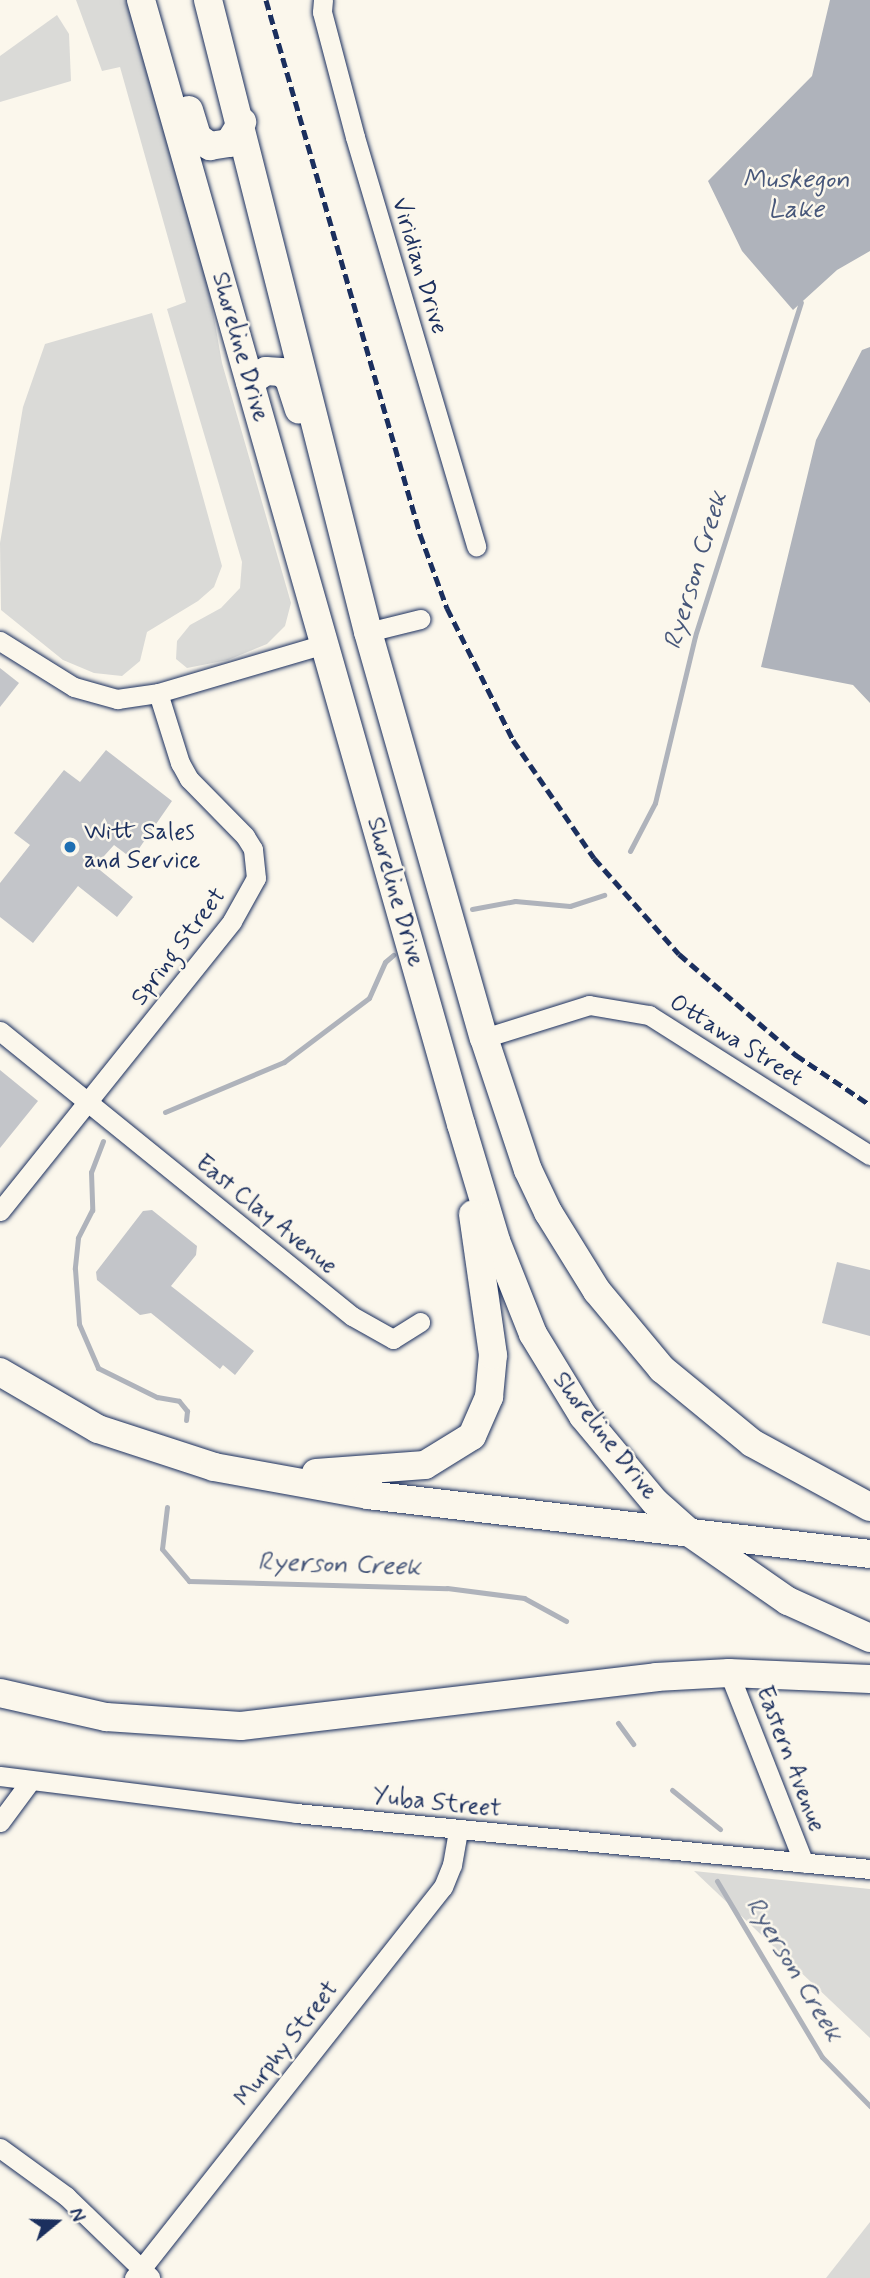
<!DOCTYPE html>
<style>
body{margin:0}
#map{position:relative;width:870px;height:2278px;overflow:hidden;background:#fbf7ec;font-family:Mynerve,sans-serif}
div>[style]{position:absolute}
.green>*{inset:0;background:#dadad7}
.water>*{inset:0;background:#afb3bb}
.stream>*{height:5px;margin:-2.5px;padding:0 2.5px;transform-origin:2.5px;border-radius:2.5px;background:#afb3bb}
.building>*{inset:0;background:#c3c5c9}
.roads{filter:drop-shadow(0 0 2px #1b2f5e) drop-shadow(0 0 2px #1b2f5e)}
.minor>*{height:19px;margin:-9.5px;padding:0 9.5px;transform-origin:9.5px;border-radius:9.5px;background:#fbf7ec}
.highway>*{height:28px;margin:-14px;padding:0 14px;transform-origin:14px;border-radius:14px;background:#fbf7ec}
.rail>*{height:5px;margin-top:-2.5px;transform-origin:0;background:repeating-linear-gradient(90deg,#1b2f5e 0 10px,transparent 0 15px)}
.dots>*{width:19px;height:19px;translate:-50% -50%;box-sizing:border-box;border:4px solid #fbf7ec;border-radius:50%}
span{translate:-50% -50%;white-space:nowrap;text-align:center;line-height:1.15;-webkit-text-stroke:5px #fbf7ec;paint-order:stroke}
.street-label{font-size:24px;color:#1b2f5e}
.poi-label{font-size:24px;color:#1b2f5e}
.left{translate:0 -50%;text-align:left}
.water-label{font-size:26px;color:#47577a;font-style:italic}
.north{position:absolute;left:21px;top:2187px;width:70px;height:70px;-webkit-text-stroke:5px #fbf7ec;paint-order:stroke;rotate:71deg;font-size:19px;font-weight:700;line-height:28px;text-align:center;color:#1b2f5e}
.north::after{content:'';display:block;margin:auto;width:24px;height:32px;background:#1b2f5e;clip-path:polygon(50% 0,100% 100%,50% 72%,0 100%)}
</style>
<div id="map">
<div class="green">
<div style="clip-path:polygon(76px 0,130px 0,202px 250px,222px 363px,291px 603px,285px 626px,267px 644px,228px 660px,187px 668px,176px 659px,177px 641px,190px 625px,221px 608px,240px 588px,242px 562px,167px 309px,186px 302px,120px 67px,102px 71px)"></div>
<div style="clip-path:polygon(57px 15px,69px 34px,71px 81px,0 102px,0 56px)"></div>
<div style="clip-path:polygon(152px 313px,222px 566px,214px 587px,198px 601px,147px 632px,140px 661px,122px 676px,94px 673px,63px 660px,1px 610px,0 543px,23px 407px,45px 344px)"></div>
<div style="clip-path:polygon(694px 1871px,870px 1889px,870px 2038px)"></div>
<div style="clip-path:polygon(870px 2222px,870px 2278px,826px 2278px)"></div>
</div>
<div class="water">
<div style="clip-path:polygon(830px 0,870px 0,870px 251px,837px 270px,793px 310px,742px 251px,708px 181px,812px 76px)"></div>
<div style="clip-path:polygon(870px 347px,870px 703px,853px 685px,761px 667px,816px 440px,862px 350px)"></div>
</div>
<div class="stream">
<div style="left:630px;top:851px;width:54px;rotate:-62.5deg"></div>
<div style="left:655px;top:803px;width:172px;rotate:-76.5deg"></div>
<div style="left:695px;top:636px;width:350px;rotate:-72.4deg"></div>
<div style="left:472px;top:909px;width:44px;rotate:-10.5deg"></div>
<div style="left:515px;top:901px;width:55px;rotate:5.2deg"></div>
<div style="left:570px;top:906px;width:36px;rotate:-18deg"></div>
<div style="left:165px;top:1112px;width:129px;rotate:-22.8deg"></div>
<div style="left:284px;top:1062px;width:106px;rotate:-37deg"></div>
<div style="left:369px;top:998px;width:39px;rotate:-66deg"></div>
<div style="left:385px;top:962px;width:11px;rotate:-41deg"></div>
<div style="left:103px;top:1141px;width:33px;rotate:111deg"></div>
<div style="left:91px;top:1172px;width:38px;rotate:88deg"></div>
<div style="left:92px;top:1210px;width:31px;rotate:117deg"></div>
<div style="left:78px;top:1238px;width:31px;rotate:96deg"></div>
<div style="left:75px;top:1269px;width:55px;rotate:85.8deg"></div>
<div style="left:79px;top:1324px;width:48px;rotate:66.6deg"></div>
<div style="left:98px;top:1368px;width:66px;rotate:26.2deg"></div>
<div style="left:157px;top:1397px;width:22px;rotate:10deg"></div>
<div style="left:179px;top:1401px;width:13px;rotate:51deg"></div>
<div style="left:187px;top:1411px;width:9px;rotate:96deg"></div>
<div style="left:167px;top:1507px;width:42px;rotate:96.8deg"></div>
<div style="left:162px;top:1549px;width:42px;rotate:49.8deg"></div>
<div style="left:189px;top:1581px;width:258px;rotate:1.6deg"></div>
<div style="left:447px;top:1588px;width:78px;rotate:7.4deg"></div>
<div style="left:524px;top:1598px;width:48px;rotate:28.7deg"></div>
<div style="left:618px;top:1723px;width:26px;rotate:54deg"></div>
<div style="left:672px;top:1790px;width:62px;rotate:39.1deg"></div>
<div style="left:717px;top:1881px;width:205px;rotate:59.2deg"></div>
<div style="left:822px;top:2057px;width:69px;rotate:45.6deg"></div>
</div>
<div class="building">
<div style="clip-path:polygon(0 668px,19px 683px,0 707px)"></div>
<div style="clip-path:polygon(106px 750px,172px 801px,138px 850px,126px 854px,114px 845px,95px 866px,133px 897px,117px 917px,78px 886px,33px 943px,0 917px,0 883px,30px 845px,14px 833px,64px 770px,80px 782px)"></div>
<div style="clip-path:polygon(0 1070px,38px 1101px,0 1148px)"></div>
<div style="clip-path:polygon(152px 1210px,197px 1246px,196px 1255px,171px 1286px,254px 1351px,235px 1375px,223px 1365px,220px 1369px,151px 1313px,140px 1315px,97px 1280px,96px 1272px,143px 1211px)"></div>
<div style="clip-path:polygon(837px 1262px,870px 1270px,870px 1336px,822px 1323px)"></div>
</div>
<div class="roads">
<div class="minor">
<div style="left:323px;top:0;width:12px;rotate:95deg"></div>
<div style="left:322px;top:12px;width:129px;rotate:75.2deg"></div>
<div style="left:355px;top:137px;width:427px;rotate:73.5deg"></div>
<div style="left:368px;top:632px;width:54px;rotate:-14deg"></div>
<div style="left:0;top:641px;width:87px;rotate:31.9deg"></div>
<div style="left:74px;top:687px;width:45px;rotate:15.6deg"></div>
<div style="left:117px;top:699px;width:41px;rotate:-8.3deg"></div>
<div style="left:158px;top:693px;width:173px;rotate:-16.4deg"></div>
<div style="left:0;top:1031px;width:453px;rotate:39deg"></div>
<div style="left:352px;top:1316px;width:47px;rotate:29.3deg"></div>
<div style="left:393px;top:1339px;width:32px;rotate:-32deg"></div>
<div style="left:484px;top:1038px;width:110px;rotate:-17.4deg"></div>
<div style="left:589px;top:1005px;width:61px;rotate:9.5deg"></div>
<div style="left:649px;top:1015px;width:262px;rotate:32.4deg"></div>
<div style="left:0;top:1211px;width:371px;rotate:-51.3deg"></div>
<div style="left:232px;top:921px;width:49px;rotate:-60.8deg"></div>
<div style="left:256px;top:878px;width:29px;rotate:-96deg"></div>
<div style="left:253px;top:849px;width:15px;rotate:-122deg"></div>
<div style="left:245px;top:836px;width:80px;rotate:-134.5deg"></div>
<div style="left:189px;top:779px;width:18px;rotate:-119deg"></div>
<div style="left:180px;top:763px;width:73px;rotate:-107.4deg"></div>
<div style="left:729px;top:1673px;width:204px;rotate:68.5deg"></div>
<div style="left:0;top:1776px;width:298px;rotate:7.1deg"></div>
<div style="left:296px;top:1813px;width:577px;rotate:5.57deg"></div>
<div style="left:0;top:1822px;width:49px;rotate:-53.4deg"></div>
<div style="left:0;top:2148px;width:82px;rotate:36deg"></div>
<div style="left:66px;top:2196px;width:117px;rotate:44deg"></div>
<div style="left:134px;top:2278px;width:498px;rotate:-51.7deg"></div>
<div style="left:443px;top:1887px;width:24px;rotate:-68deg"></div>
<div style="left:452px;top:1865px;width:36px;rotate:-80deg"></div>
</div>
<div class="highway">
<div style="left:141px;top:0;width:1169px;rotate:74.11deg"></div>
<div style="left:461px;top:1124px;width:122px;rotate:73.3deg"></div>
<div style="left:496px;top:1241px;width:100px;rotate:68.3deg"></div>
<div style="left:533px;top:1334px;width:96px;rotate:58.6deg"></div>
<div style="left:583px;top:1416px;width:112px;rotate:50.1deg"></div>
<div style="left:655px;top:1502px;width:47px;rotate:41.5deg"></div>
<div style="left:690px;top:1533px;width:119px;rotate:34.8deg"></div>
<div style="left:788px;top:1601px;width:90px;rotate:24.3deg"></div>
<div style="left:208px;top:0;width:652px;rotate:75.79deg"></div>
<div style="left:368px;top:632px;width:422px;rotate:74.1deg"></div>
<div style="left:484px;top:1038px;width:139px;rotate:71.6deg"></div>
<div style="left:528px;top:1170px;width:47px;rotate:64.5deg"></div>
<div style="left:548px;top:1212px;width:93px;rotate:58.2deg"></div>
<div style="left:597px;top:1291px;width:102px;rotate:50.2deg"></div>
<div style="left:662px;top:1369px;width:117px;rotate:39.4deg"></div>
<div style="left:752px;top:1443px;width:134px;rotate:28.5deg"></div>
<div style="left:189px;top:110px;width:28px;rotate:73deg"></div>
<div style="left:197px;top:137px;width:16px;rotate:35deg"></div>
<div style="left:210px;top:146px;width:19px;rotate:-9deg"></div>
<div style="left:229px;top:143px;width:25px;rotate:-58deg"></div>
<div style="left:250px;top:382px;width:19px;rotate:-35deg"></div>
<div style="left:266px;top:371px;width:15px;rotate:4deg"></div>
<div style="left:281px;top:372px;width:11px;rotate:41deg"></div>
<div style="left:289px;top:379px;width:32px;rotate:72deg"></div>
<div style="left:0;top:1372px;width:113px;rotate:30.2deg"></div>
<div style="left:98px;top:1429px;width:122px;rotate:18.1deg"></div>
<div style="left:214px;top:1467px;width:157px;rotate:10.3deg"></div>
<div style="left:368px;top:1495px;width:505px;rotate:6.7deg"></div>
<div style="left:316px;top:1473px;width:109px;rotate:-4.2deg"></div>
<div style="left:425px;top:1465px;width:55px;rotate:-31.7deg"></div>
<div style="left:472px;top:1436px;width:43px;rotate:-66.4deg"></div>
<div style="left:489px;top:1397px;width:42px;rotate:-84.6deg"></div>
<div style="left:493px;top:1355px;width:142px;rotate:-98.1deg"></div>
<div style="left:0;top:1693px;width:109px;rotate:12.8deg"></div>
<div style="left:106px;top:1717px;width:135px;rotate:3.8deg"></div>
<div style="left:241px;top:1726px;width:418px;rotate:-6.7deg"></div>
<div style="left:656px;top:1677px;width:73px;rotate:-3.1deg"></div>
<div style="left:729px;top:1673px;width:141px;rotate:2.4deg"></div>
</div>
</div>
<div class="rail">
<div style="left:266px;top:0;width:556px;rotate:73.91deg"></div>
<div style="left:420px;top:534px;width:79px;rotate:70deg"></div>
<div style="left:447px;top:608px;width:148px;rotate:63.4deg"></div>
<div style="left:513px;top:740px;width:143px;rotate:55.5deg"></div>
<div style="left:594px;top:858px;width:128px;rotate:48.5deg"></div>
<div style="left:679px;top:954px;width:155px;rotate:40.8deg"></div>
<div style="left:796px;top:1055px;width:89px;rotate:34deg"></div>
</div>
<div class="dots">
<div style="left:70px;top:847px;background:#1f6fb2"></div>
</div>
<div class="street-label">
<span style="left:419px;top:266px;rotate:73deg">Viridian Drive</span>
<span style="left:240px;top:347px;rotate:74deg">Shoreline Drive</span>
<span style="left:395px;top:892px;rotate:74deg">Shoreline Drive</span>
<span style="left:179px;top:947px;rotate:-53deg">Spring Street</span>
<span style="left:736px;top:1041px;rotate:32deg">Ottawa Street</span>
<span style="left:266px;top:1215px;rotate:39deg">East Clay Avenue</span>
<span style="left:605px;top:1436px;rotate:52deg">Shoreline Drive</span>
<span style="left:790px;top:1759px;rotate:69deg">Eastern Avenue</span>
<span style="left:437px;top:1803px;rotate:6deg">Yuba Street</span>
<span style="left:287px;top:2044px;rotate:-52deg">Murphy Street</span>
</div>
<div class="poi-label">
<span class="left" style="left:84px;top:847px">Witt Sales<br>and Service</span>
</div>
<div class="water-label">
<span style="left:796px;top:196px">Muskegon<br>Lake</span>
<span style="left:697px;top:571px;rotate:-73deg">Ryerson Creek</span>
<span style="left:339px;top:1566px;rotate:2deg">Ryerson Creek</span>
<span style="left:793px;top:1970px;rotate:59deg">Ryerson Creek</span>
</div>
<div class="north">N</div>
</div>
